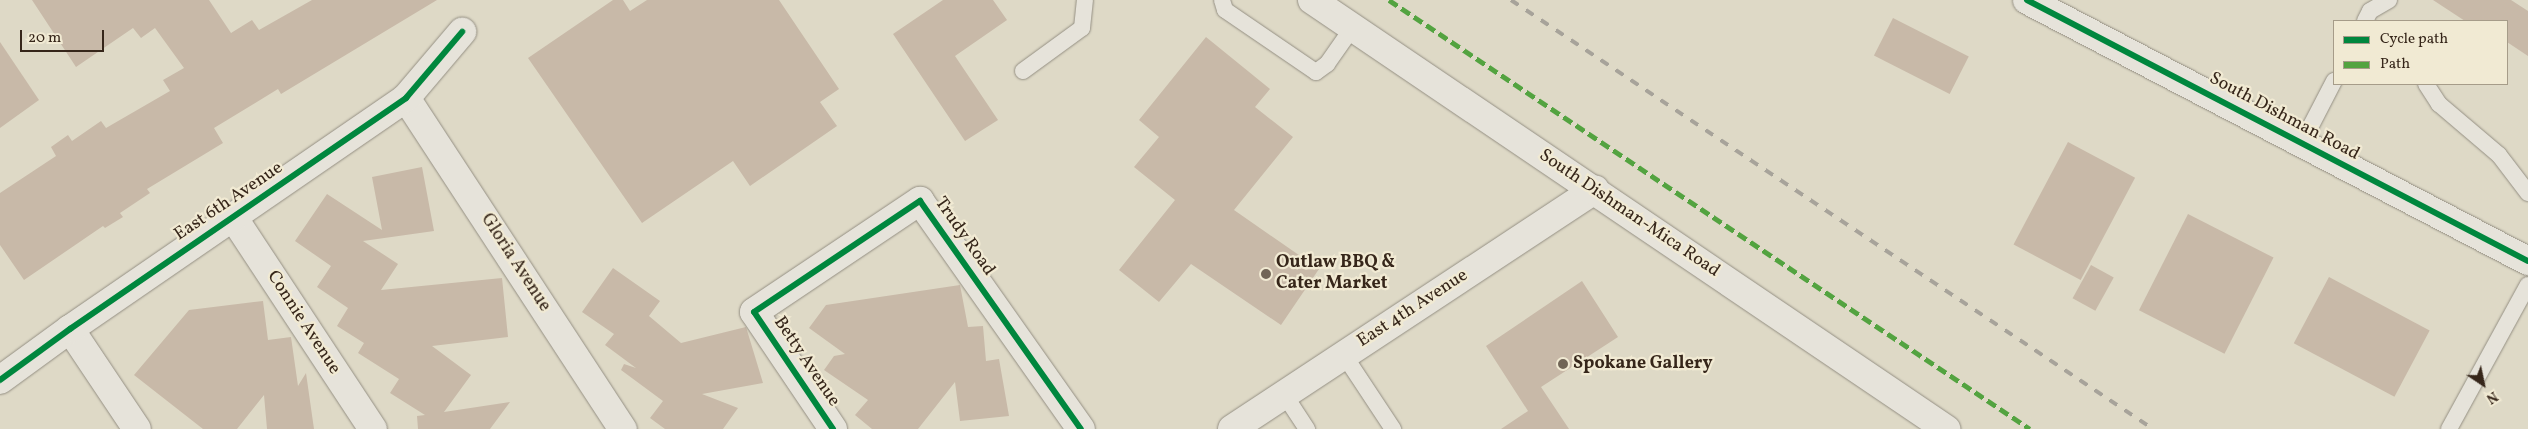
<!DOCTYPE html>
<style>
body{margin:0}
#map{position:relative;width:2528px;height:429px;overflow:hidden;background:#ded9c6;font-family:Vollkorn,serif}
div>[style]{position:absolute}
.building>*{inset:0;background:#c8b9a8;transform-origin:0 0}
.roads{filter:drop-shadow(0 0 1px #948f83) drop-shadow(0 0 1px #948f83)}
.service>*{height:16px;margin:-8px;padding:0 8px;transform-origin:8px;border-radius:8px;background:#e6e3da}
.minor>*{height:28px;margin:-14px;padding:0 14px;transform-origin:14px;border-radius:14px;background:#e6e3da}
.tertiary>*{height:28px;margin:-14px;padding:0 14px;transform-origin:14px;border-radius:14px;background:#e6e3da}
.secondary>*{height:28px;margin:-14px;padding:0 14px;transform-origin:14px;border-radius:14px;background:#e6e3da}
.rail>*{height:4px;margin-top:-2px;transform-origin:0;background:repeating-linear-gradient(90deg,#a7a39a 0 9px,transparent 0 18px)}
.quiet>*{height:5px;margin-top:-2.5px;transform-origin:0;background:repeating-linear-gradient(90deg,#53a340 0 10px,transparent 0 15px)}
.cycleway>*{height:6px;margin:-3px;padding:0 3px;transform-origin:3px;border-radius:3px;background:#00873e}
.dots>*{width:14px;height:14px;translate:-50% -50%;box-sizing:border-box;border:2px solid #f1ead3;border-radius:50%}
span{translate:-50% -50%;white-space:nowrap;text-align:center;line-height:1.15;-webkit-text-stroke:4.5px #f1ead3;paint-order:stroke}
.street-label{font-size:18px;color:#36261a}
.poi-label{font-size:18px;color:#36261a;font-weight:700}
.left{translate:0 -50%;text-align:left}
.legend{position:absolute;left:2333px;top:20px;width:175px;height:65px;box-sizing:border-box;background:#f1ead3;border:1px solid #a69c89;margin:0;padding:6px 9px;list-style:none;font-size:15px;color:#36261a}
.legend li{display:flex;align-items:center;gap:10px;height:25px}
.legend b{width:25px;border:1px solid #a69c89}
.north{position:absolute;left:2458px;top:359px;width:50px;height:50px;-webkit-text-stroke:4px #f1ead3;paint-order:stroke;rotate:146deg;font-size:14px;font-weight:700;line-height:20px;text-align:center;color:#36261a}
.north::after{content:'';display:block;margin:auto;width:18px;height:22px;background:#36261a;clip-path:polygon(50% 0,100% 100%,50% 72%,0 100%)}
.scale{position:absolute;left:20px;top:30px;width:84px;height:22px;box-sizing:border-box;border:2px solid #36261a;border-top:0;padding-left:6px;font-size:15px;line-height:18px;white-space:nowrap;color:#36261a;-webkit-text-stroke:4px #f1ead3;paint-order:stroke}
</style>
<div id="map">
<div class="building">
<div style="clip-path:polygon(32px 0,209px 0,231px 33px,252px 20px,259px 30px,312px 0,437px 0,281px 94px,278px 89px,214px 128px,223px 143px,147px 189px,150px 193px,120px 213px,123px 217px,105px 228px,103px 226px,24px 280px,0 245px,0 193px,56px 156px,51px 147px,68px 135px,72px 141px,101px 121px,106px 128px,170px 91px,163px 80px,184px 68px,155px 28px,141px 38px,133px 28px,76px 67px)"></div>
<div style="clip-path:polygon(613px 0,623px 0,630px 11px,647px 0,779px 0,839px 89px,820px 102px,837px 126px,750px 186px,733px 161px,642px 223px,528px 58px)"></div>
<div style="clip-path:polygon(943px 0,993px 0,1007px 20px,955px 56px,998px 120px,965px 141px,893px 34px)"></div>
<div style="clip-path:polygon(2433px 0,2511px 0,2528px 11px,2528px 56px,2507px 42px,2507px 21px,2465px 21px)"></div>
<div style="left:1893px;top:18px;width:85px;height:42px;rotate:27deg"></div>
<div style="clip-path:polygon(1206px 37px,1270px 89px,1255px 107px,1293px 137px,1234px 210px,1319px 269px,1281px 325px,1191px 264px,1159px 302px,1119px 270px,1175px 200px,1134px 167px,1159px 137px,1139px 120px)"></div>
<div style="clip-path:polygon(0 42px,39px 100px,0 128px)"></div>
<div style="left:2068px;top:142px;width:76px;height:116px;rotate:28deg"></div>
<div style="clip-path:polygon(422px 167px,434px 231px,363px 241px,398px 264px,381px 290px,502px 278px,508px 337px,432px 346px,471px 375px,444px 412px,510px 402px,490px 429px,418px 429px,417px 416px,425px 415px,390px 393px,399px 379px,358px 353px,364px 343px,337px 326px,348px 308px,317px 287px,331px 266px,295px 241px,327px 194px,382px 230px,372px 177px)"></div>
<div style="left:2188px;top:214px;width:96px;height:108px;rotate:27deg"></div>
<div style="left:2091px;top:265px;width:26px;height:38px;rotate:29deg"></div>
<div style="clip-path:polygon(613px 268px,660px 301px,649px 316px,681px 343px,746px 327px,763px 383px,702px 394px,738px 408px,723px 429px,665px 429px,650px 418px,663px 401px,621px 370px,624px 364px,636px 368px,605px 345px,614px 334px,582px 312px)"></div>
<div style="left:2329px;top:277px;width:114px;height:75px;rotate:28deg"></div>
<div style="clip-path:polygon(1582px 281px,1618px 337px,1541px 387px,1569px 429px,1501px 429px,1528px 411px,1486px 346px)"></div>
<div style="clip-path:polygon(960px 285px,968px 327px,983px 326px,986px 361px,999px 359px,1009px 416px,960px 421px,955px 382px,918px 429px,872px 429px,855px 415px,868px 400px,824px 370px,834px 356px,845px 354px,809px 328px,826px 305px)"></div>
<div style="clip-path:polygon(263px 301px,268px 340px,291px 337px,298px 386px,306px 373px,314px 429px,267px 429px,264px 395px,237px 429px,203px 429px,134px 375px,189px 310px)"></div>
</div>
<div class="roads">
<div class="service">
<div style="left:1222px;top:0;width:10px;rotate:73deg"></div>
<div style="left:1225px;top:10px;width:110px;rotate:34.3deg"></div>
<div style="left:1316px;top:72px;width:14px;rotate:-36deg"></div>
<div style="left:1327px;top:64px;width:45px;rotate:-54.9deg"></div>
<div style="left:2365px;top:21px;width:11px;rotate:-63deg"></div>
<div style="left:2370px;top:11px;width:22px;rotate:-30deg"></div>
<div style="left:1023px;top:71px;width:73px;rotate:-36.1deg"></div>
<div style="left:1082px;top:28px;width:28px;rotate:-84deg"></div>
<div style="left:2426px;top:84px;width:24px;rotate:57deg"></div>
<div style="left:2439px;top:104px;width:79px;rotate:40.4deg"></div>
<div style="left:2499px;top:155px;width:48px;rotate:52.7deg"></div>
<div style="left:2302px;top:143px;width:70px;rotate:-62.7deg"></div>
<div style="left:1344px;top:355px;width:89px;rotate:56.5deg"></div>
<div style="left:1284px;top:394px;width:42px;rotate:56.7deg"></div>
<div style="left:2449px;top:429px;width:164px;rotate:-61.3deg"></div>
</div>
<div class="minor">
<div style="left:2027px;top:0;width:565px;rotate:27.52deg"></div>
<div style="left:406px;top:98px;width:396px;rotate:56.8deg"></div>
<div style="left:233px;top:217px;width:254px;rotate:56.6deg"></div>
<div style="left:70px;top:329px;width:120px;rotate:56.2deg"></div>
<div style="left:0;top:380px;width:87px;rotate:-36.1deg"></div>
<div style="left:70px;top:329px;width:408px;rotate:-34.5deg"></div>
<div style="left:406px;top:98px;width:87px;rotate:-49.7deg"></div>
<div style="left:833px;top:429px;width:141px;rotate:-124deg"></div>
<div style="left:754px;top:312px;width:200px;rotate:-33.8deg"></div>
<div style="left:920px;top:201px;width:279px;rotate:54.8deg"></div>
</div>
<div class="tertiary">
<div style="left:1232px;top:429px;width:435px;rotate:-33.4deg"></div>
</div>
<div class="secondary">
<div style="left:1312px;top:0;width:766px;rotate:34.08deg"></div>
</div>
</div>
<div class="rail">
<div style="left:1511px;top:0;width:772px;rotate:33.75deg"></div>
</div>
<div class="quiet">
<div style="left:1389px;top:0;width:771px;rotate:33.79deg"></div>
</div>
<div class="cycleway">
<div style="left:2027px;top:0;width:565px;rotate:27.52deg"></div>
<div style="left:0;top:380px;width:87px;rotate:-36.1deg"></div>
<div style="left:70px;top:329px;width:408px;rotate:-34.5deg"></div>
<div style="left:406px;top:98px;width:87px;rotate:-49.7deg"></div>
<div style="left:833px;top:429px;width:141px;rotate:-124deg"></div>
<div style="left:754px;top:312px;width:200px;rotate:-33.8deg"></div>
<div style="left:920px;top:201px;width:279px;rotate:54.8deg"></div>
</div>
<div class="dots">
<div style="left:1266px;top:274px;background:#716556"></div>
<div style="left:1563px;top:364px;background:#716556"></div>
</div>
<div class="street-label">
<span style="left:2284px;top:117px;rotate:28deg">South Dishman Road</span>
<span style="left:229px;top:202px;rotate:-34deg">East 6th Avenue</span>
<span style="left:1629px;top:214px;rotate:34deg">South Dishman-Mica Road</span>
<span style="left:964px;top:237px;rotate:55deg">Trudy Road</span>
<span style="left:515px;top:263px;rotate:57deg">Gloria Avenue</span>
<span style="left:1413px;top:309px;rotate:-33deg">East 4th Avenue</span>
<span style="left:303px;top:323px;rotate:57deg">Connie Avenue</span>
<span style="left:806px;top:362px;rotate:56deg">Betty Avenue</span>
</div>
<div class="poi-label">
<span class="left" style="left:1276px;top:274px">Outlaw BBQ &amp;<br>Cater Market</span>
<span class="left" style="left:1573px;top:364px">Spokane Gallery</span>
</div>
<ul class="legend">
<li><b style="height:6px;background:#00873e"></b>Cycle path</li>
<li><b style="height:6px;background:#53a340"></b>Path</li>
</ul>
<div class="north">N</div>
<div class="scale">20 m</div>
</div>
